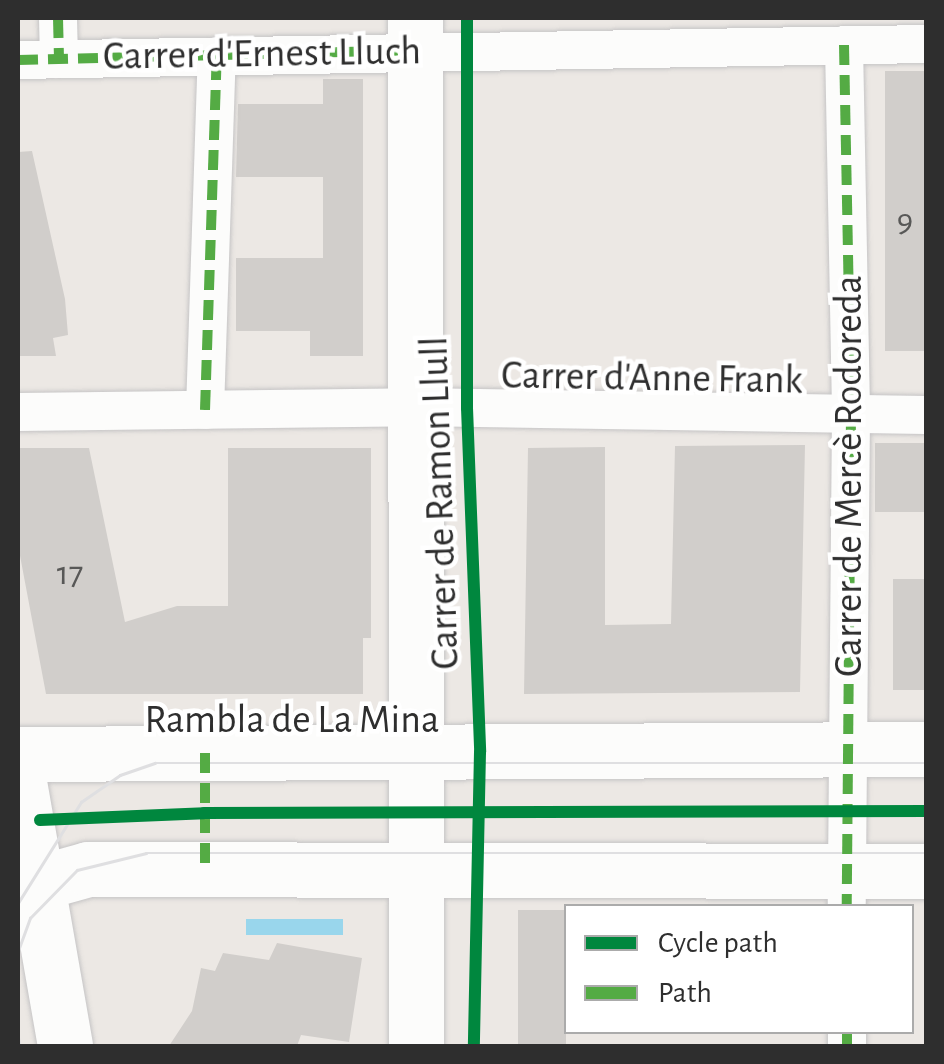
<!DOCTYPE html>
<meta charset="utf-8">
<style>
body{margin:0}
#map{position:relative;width:944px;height:1064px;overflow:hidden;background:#ece8e4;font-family:"Alegreya Sans",sans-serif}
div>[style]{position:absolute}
.water>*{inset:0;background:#99d6ec;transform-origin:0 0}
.building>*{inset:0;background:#d1cecb;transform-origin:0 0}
.roads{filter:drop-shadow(0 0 2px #c5c4c5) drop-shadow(0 0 2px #c5c4c5)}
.street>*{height:38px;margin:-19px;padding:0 19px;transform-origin:19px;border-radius:19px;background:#fcfcfb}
.secondary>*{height:55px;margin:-27.5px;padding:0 27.5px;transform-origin:27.5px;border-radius:27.5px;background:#fcfcfb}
.tram>*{height:2.5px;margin:-1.25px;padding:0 1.25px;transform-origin:1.25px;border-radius:1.25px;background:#dfdfe1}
.quiet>*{height:10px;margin-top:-5px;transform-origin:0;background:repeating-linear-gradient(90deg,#54ab44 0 20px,transparent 0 30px)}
.cycleway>*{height:12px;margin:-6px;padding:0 6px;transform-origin:6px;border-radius:6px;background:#00873e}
span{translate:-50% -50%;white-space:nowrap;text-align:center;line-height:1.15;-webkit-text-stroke:9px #fff;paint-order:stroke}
.number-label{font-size:35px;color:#585857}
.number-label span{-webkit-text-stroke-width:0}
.street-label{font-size:40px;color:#2e2e2e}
.frame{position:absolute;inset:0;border:20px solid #2e2e2e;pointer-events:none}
.legend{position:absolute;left:564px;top:904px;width:350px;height:130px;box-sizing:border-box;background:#fff;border:2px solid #ababab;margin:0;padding:12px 18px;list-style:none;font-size:30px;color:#2e2e2e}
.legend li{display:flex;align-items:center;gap:20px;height:50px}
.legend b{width:50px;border:2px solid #ababab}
</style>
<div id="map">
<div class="water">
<div style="left:246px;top:919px;width:97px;height:16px"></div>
</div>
<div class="building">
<div style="left:885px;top:71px;width:41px;height:280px"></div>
<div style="clip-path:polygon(323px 79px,363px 79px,363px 356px,310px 356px,310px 331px,236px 331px,236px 258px,323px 258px,323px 177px,236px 177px,238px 104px,323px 104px)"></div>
<div style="clip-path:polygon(32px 151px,65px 299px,68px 335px,53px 338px,56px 356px,18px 356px,18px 152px)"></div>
<div style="left:926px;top:443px;width:69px;height:51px;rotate:90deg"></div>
<div style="clip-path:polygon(805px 445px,800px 692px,524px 694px,528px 448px,605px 447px,605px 625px,671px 624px,675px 446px)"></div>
<div style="clip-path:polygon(18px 448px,89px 448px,125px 622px,177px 606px,228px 606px,228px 448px,371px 448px,371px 638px,363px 638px,363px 694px,46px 694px,18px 545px)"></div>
<div style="left:893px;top:579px;width:33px;height:111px"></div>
<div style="left:518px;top:910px;width:48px;height:136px"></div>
<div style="clip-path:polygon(277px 943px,362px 958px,349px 1042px,301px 1035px,297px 1046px,169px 1046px,192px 1011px,201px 968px,215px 971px,223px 953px,269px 960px)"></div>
</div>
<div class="roads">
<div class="street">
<div style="left:58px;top:18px;width:41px;rotate:88.6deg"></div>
<div style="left:844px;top:45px;width:369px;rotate:88.9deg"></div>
<div style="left:851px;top:414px;width:492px;rotate:90.5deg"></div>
<div style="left:18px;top:60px;width:908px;rotate:-1.01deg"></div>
<div style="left:205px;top:410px;width:354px;rotate:-88.1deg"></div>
<div style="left:18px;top:412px;width:397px;rotate:-0.7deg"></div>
<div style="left:415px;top:407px;width:511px;rotate:0.9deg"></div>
<div style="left:847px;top:1032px;width:14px;rotate:90deg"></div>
</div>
<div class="secondary">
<div style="left:415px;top:18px;width:1028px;rotate:89.94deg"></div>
<div style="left:18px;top:754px;width:908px;rotate:-0.32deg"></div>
<div style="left:18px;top:776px;width:274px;rotate:80.1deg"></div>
<div style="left:38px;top:883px;width:52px;rotate:-15.6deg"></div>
<div style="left:88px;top:869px;width:838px;rotate:0.14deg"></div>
</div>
</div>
<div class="tram">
<div style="left:18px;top:903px;width:119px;rotate:-58deg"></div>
<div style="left:81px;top:802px;width:47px;rotate:-34.7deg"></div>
<div style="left:120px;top:775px;width:37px;rotate:-19deg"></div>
<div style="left:155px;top:763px;width:771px"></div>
<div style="left:18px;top:951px;width:35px;rotate:-70deg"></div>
<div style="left:30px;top:918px;width:67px;rotate:-45.6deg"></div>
<div style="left:77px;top:870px;width:71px;rotate:-13.8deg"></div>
<div style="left:146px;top:853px;width:780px"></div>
<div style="left:18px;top:1034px;width:12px;rotate:81deg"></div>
</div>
<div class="quiet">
<div style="left:58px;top:18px;width:41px;rotate:88.6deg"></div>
<div style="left:844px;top:45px;width:369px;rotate:88.9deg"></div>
<div style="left:851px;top:414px;width:492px;rotate:90.5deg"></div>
<div style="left:18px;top:60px;width:396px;rotate:-1.4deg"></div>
<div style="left:205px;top:410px;width:354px;rotate:-88.1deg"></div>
<div style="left:205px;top:753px;width:116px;rotate:90deg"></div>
<div style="left:847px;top:1032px;width:14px;rotate:90deg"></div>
</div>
<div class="cycleway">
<div style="left:467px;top:18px;width:390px;rotate:90deg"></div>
<div style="left:467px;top:408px;width:344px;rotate:87.8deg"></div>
<div style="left:480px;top:752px;width:294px;rotate:91.2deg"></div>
<div style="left:40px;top:820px;width:164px;rotate:-2.4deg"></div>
<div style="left:204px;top:813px;width:722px;rotate:-0.16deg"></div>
</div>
<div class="number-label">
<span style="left:905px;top:221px">9</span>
<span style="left:70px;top:574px">17</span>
</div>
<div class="street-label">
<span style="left:262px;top:54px;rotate:-1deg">Carrer d'Ernest Lluch</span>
<span style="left:652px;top:378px;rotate:1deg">Carrer d'Anne Frank</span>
<span style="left:849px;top:476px;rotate:-90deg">Carrer de Mercè Rodoreda</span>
<span style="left:440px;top:503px;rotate:-92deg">Carrer de Ramon Llull</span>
<span style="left:292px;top:720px">Rambla de La Mina</span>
</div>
<div class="frame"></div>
<ul class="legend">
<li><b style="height:12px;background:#00873e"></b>Cycle path</li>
<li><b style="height:12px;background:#54ab44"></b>Path</li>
</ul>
</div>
